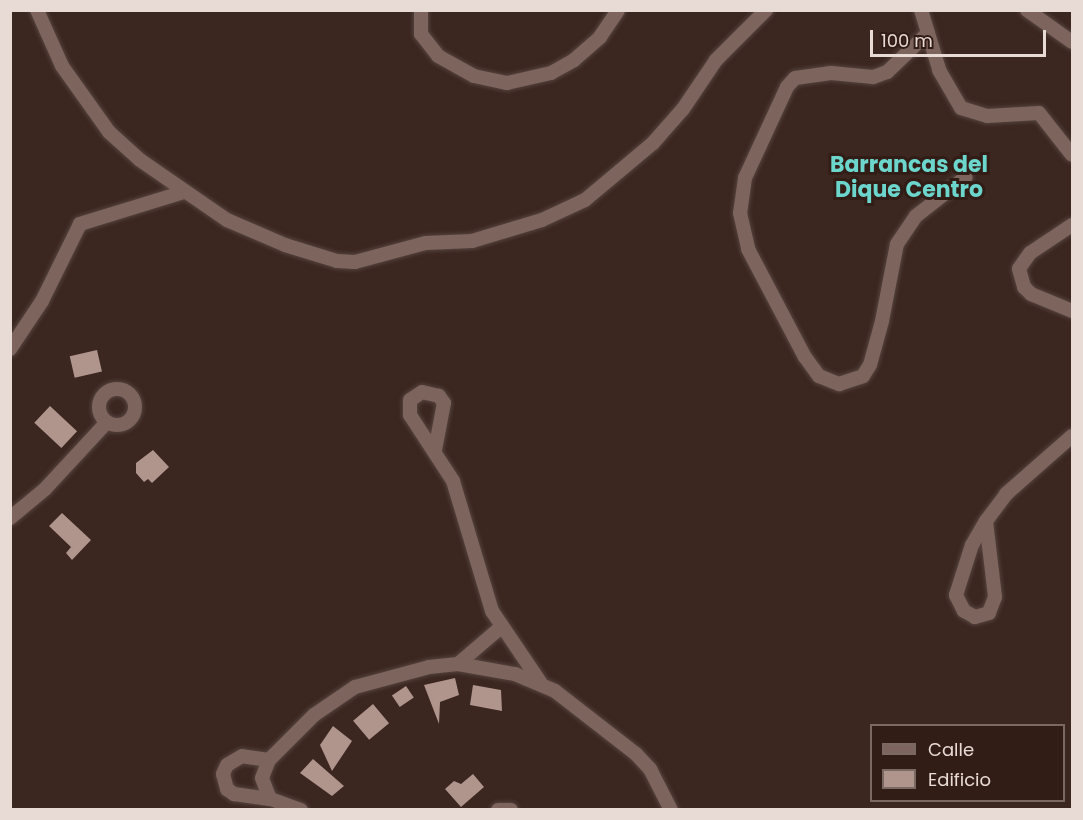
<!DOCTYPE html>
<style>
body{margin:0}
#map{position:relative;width:1083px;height:820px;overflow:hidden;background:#3b2620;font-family:Poppins,sans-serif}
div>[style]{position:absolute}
.building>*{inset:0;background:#b0958d;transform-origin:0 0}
.roads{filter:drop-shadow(0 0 2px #55433e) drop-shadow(0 0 2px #55433e)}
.minor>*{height:14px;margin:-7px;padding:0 7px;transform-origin:7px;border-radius:7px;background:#7d645c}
.minor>.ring{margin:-7px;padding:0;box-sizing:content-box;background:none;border:14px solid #7d645c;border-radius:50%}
span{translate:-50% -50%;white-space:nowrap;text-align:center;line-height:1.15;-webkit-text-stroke:6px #311c16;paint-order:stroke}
.neighbourhood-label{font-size:22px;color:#6cd6cc;font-weight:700}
.frame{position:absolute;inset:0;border:12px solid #e8dad5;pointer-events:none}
.legend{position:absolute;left:870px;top:724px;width:195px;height:78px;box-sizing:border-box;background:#311c16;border:2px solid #7a6862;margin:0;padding:8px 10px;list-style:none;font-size:18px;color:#e8dad5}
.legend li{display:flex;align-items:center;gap:12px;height:30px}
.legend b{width:30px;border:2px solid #7a6862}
.scale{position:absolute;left:870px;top:30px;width:176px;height:27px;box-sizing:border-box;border:3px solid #e8dad5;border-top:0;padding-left:8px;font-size:18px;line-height:21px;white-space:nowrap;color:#e8dad5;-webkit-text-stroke:4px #311c16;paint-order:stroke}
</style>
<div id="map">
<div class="building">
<div style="left:97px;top:350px;width:22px;height:28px;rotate:77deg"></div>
<div style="left:50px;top:406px;width:37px;height:23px;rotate:43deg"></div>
<div style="clip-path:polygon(153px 450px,169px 467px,152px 483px,148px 479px,144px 482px,136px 473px,136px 463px)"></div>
<div style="clip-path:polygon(62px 513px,91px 540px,72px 560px,66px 553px,71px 547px,49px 526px)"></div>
<div style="clip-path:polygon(455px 678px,459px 695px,440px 702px,439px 724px,424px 685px)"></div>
<div style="clip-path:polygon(473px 685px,501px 690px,502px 711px,470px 705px)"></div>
<div style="left:406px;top:686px;width:14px;height:17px;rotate:56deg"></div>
<div style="left:373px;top:704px;width:25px;height:26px;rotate:50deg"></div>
<div style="clip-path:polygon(333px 726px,352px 741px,332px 771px,320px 745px)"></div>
<div style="clip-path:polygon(313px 759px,344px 786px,332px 796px,300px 773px)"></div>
<div style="clip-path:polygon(473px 774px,484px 787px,461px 807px,445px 789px,454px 781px,461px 784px)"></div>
</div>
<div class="roads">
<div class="minor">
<div style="left:37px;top:10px;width:61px;rotate:65.9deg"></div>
<div style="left:62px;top:66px;width:81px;rotate:54.5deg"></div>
<div style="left:109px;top:132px;width:42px;rotate:42.1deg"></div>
<div style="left:140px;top:160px;width:106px;rotate:34.6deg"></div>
<div style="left:227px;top:220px;width:63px;rotate:23.3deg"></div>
<div style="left:285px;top:245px;width:54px;rotate:17.1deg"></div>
<div style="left:337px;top:261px;width:18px;rotate:3deg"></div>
<div style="left:355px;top:262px;width:73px;rotate:-15deg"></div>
<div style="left:426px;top:243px;width:46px;rotate:-2.5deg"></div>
<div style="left:472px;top:241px;width:73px;rotate:-16.7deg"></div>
<div style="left:542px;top:220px;width:47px;rotate:-24.9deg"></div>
<div style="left:585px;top:200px;width:89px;rotate:-40deg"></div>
<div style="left:653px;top:143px;width:45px;rotate:-48.6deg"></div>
<div style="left:683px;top:109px;width:59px;rotate:-56deg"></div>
<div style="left:716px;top:60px;width:71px;rotate:-45deg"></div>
<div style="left:421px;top:10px;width:24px;rotate:90deg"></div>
<div style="left:421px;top:34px;width:28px;rotate:52deg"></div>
<div style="left:438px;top:56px;width:41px;rotate:29.1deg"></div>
<div style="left:474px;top:76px;width:34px;rotate:12deg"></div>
<div style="left:507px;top:83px;width:45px;rotate:-12.8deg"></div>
<div style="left:551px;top:73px;width:26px;rotate:-29deg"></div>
<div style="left:574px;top:60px;width:35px;rotate:-41deg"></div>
<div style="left:600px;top:37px;width:32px;rotate:-56deg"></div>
<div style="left:921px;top:10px;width:24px;rotate:73deg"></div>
<div style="left:928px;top:33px;width:57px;rotate:136.4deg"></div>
<div style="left:887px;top:72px;width:15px;rotate:160deg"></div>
<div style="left:873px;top:77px;width:42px;rotate:-174.6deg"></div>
<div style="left:831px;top:73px;width:36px;rotate:172deg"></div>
<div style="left:795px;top:78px;width:12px;rotate:132deg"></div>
<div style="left:787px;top:87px;width:100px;rotate:114.8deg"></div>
<div style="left:745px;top:178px;width:35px;rotate:98deg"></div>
<div style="left:740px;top:213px;width:37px;rotate:77deg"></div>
<div style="left:748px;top:249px;width:122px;rotate:62.2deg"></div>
<div style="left:805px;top:357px;width:24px;rotate:54deg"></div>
<div style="left:819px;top:376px;width:22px;rotate:22deg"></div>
<div style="left:839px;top:384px;width:25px;rotate:-18deg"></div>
<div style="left:863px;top:376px;width:13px;rotate:-58deg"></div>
<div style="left:870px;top:365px;width:46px;rotate:-74.7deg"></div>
<div style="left:882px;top:321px;width:78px;rotate:-79deg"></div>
<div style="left:897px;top:244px;width:34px;rotate:-56deg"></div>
<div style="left:916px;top:216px;width:63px;rotate:-38deg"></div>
<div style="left:1027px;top:10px;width:55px;rotate:35.4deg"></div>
<div style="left:928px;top:33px;width:39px;rotate:73deg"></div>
<div style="left:939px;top:70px;width:44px;rotate:59.9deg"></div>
<div style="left:961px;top:108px;width:27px;rotate:17deg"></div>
<div style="left:987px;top:116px;width:52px;rotate:-3.3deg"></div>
<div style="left:1039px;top:113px;width:53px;rotate:51.8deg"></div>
<div style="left:1072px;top:225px;width:50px;rotate:146.3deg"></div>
<div style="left:1030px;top:253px;width:19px;rotate:125deg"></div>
<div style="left:1019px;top:269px;width:19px;rotate:74deg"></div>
<div style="left:1024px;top:287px;width:10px;rotate:45deg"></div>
<div style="left:1031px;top:294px;width:44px;rotate:22.5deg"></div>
<div style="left:10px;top:349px;width:58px;rotate:-56.3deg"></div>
<div style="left:42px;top:301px;width:86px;rotate:-63.7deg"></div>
<div style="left:80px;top:224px;width:109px;rotate:-17.1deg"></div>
<div class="ring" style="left:99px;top:389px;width:22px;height:22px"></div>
<div style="left:435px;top:450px;width:48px;rotate:-79.2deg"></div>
<div style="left:444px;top:403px;width:9px;rotate:-126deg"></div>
<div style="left:439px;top:396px;width:17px;rotate:-167deg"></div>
<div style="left:422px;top:392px;width:14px;rotate:146deg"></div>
<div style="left:410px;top:400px;width:15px;rotate:90deg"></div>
<div style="left:410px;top:415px;width:79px;rotate:56.9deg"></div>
<div style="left:453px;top:481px;width:136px;rotate:73.3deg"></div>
<div style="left:492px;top:611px;width:86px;rotate:55.9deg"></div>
<div style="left:10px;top:518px;width:45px;rotate:-39.6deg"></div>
<div style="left:45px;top:489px;width:91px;rotate:-47.2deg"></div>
<div style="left:986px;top:521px;width:77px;rotate:83.2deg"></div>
<div style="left:995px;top:597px;width:17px;rotate:111deg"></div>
<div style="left:989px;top:613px;width:15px;rotate:164deg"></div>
<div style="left:975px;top:617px;width:13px;rotate:-151deg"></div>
<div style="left:964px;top:611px;width:18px;rotate:-117deg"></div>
<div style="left:956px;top:595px;width:52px;rotate:-72.3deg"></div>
<div style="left:972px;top:545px;width:28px;rotate:-60deg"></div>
<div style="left:986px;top:521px;width:34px;rotate:-53deg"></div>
<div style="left:1006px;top:494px;width:88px;rotate:-41.3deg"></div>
<div style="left:458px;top:664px;width:55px;rotate:-40.6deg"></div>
<div style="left:269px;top:760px;width:27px;rotate:-172deg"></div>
<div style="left:242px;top:756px;width:17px;rotate:149deg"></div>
<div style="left:227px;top:765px;width:10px;rotate:114deg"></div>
<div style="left:223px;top:774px;width:16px;rotate:75deg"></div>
<div style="left:227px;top:789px;width:9px;rotate:36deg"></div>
<div style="left:234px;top:794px;width:36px;rotate:8deg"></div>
<div style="left:301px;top:810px;width:33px;rotate:-160deg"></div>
<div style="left:270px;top:799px;width:22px;rotate:-111deg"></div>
<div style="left:262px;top:778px;width:19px;rotate:-69deg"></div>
<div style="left:269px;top:760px;width:64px;rotate:-45deg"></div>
<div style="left:314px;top:715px;width:50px;rotate:-34.3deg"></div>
<div style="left:355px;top:687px;width:77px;rotate:-15.1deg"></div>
<div style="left:429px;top:667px;width:29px;rotate:-6deg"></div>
<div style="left:458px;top:664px;width:58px;rotate:10deg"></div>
<div style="left:515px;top:674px;width:43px;rotate:23deg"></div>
<div style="left:555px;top:691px;width:103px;rotate:37.9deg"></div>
<div style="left:636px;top:754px;width:21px;rotate:47deg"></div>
<div style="left:650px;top:769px;width:46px;rotate:62.9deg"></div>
<div style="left:498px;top:810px;width:13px"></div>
</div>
</div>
<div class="neighbourhood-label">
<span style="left:909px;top:177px">Barrancas del<br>Dique Centro</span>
</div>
<div class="frame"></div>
<ul class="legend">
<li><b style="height:8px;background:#7d645c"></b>Calle</li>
<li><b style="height:16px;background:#b0958d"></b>Edificio</li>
</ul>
<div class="scale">100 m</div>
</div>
